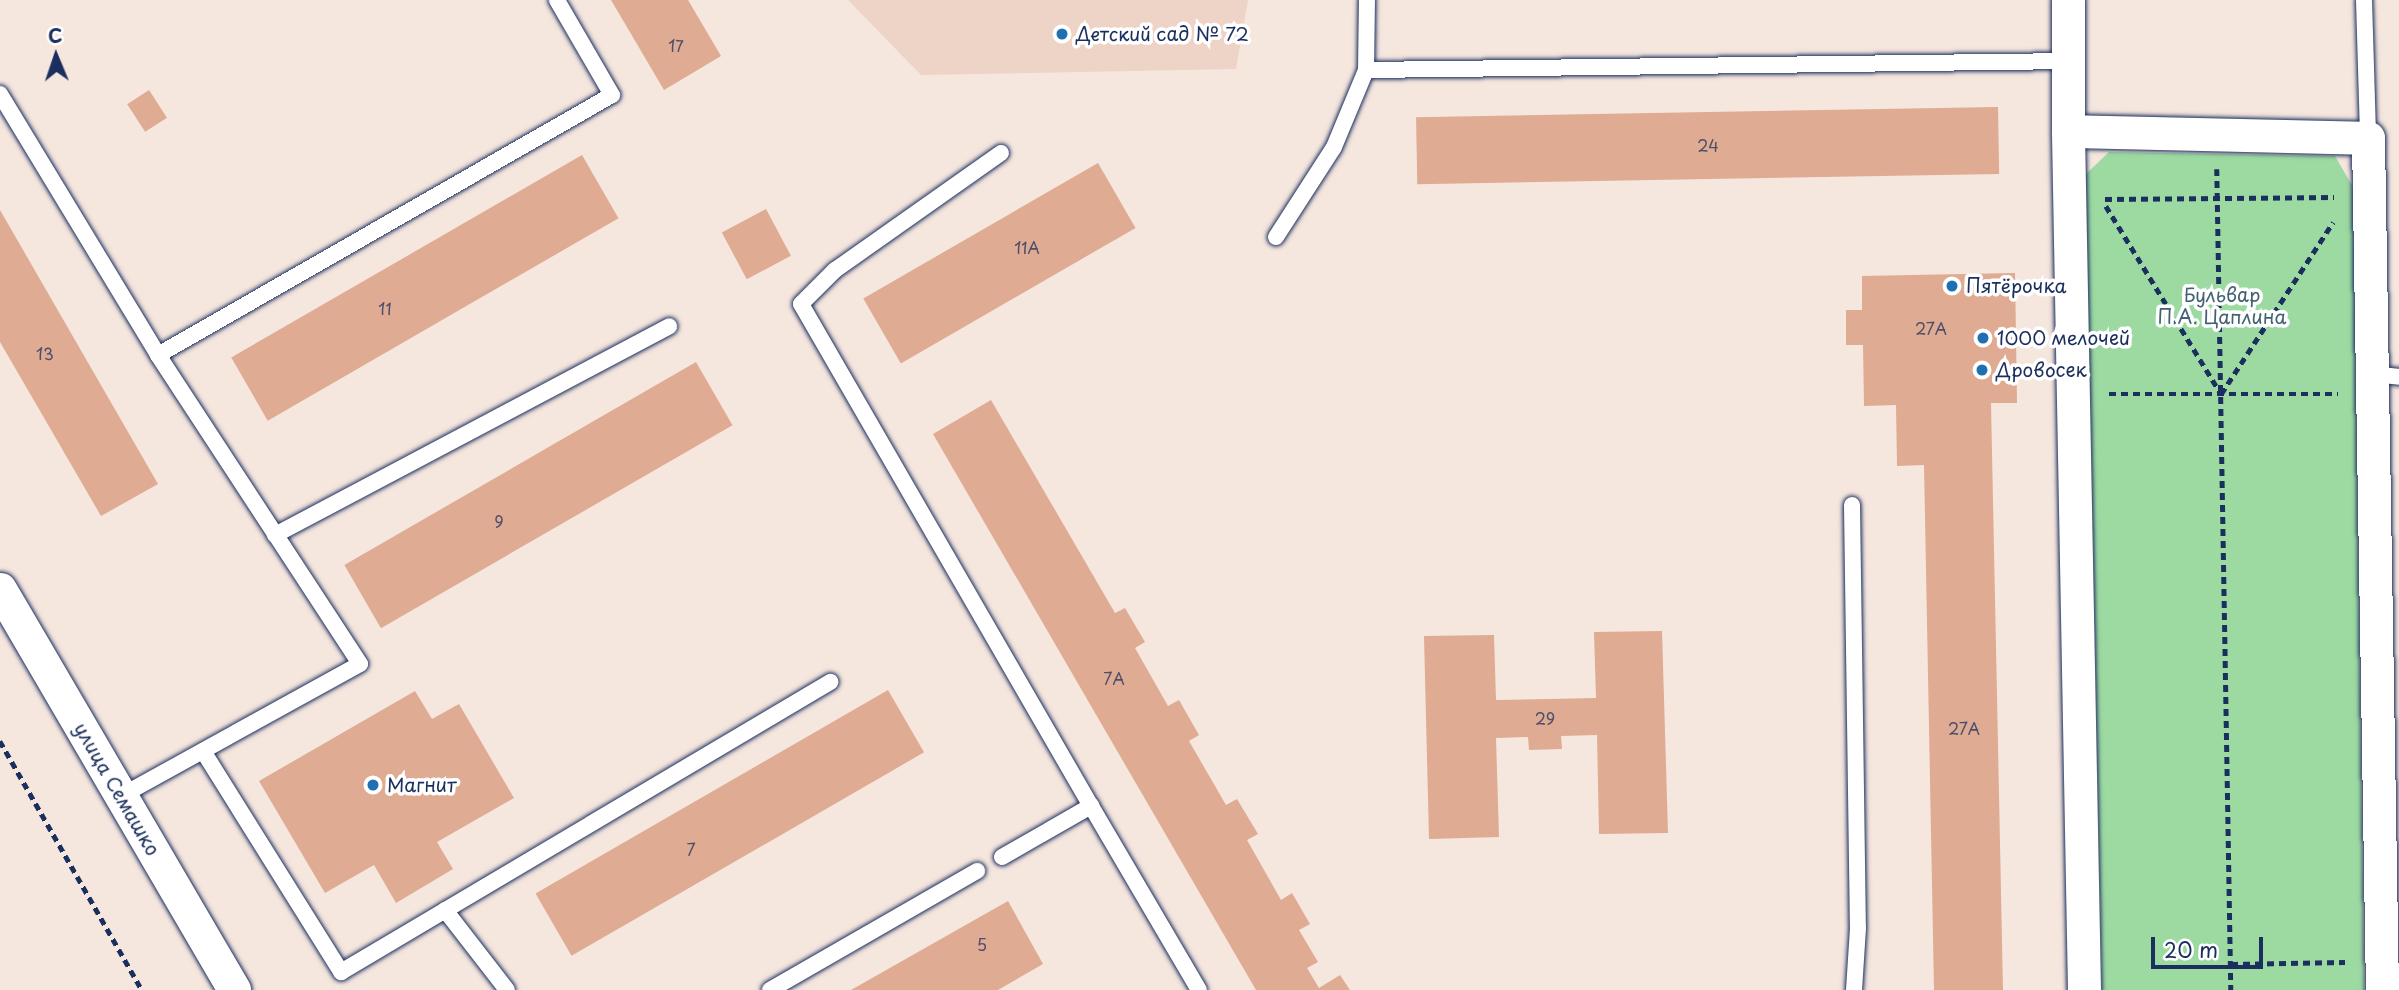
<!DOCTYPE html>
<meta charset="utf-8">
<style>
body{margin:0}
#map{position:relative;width:2399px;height:990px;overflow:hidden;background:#f5e6de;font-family:"Playpen Sans",sans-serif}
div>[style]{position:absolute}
.built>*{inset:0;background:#eed4c7}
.green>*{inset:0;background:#9ddaa2}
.building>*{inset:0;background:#dfab92;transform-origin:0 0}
.path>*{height:4.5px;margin-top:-2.25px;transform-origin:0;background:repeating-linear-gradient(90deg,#1b2f5e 0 7px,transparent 0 12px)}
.roads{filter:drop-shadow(0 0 2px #1b2f5e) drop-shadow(0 0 2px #1b2f5e)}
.lane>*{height:16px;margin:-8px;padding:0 8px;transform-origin:8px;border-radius:8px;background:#fff}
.street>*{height:33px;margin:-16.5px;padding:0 16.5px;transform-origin:16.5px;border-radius:16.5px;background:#fff}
.dots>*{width:19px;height:19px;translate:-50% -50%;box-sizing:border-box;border:4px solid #fff;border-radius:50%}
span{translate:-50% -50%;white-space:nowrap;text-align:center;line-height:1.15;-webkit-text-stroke:7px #fff;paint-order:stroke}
.number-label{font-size:16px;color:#4c4e6b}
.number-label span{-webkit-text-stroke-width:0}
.poi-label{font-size:19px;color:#1b2f5e}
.left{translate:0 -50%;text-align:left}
.park-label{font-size:19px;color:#426272}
.street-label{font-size:19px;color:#1b2f5e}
.north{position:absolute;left:21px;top:21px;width:70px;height:70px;-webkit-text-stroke:5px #fff;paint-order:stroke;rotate:358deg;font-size:19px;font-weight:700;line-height:28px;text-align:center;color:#1b2f5e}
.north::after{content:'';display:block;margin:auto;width:24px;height:32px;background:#1b2f5e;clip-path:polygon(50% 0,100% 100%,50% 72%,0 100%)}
.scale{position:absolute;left:2151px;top:937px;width:112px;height:32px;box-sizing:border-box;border:4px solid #1b2f5e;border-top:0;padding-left:9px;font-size:21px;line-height:24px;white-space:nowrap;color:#1b2f5e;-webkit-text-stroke:5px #fff;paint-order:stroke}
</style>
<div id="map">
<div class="built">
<div style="clip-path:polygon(848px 0,1248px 0,1236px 69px,921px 75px)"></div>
</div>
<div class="green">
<div style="clip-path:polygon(2109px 152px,2335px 156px,2353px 187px,2364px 990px,2102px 990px,2086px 174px)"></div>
</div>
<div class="building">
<div style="clip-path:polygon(611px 0,688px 0,721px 56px,664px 90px)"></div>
<div style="left:149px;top:90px;width:33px;height:26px;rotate:57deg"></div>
<div style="left:1998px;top:107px;width:67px;height:582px;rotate:89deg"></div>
<div style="left:582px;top:155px;width:73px;height:405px;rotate:60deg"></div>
<div style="left:1098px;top:163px;width:75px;height:271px;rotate:60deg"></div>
<div style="left:766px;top:209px;width:53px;height:50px;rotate:62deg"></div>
<div style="clip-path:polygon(0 210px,158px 484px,101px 516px,0 342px)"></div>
<div style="clip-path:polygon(2015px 273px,2017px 403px,1991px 403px,2003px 990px,1934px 990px,1924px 465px,1897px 466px,1896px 405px,1864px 406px,1863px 345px,1846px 345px,1846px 310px,1862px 310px,1862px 276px)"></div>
<div style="left:696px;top:362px;width:73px;height:406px;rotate:60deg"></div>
<div style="clip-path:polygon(991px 400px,1115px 613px,1125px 608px,1145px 642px,1135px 648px,1168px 706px,1179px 700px,1199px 735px,1189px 741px,1226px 805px,1237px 799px,1258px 834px,1247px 840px,1281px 900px,1292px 893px,1310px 924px,1299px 930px,1318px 962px,1307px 968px,1319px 988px,1340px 975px,1350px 990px,1256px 990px,933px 434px)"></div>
<div style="clip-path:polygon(1662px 631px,1668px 833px,1599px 834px,1597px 735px,1561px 736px,1562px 749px,1529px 750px,1528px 737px,1496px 738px,1499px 837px,1429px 839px,1424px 636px,1494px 635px,1496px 700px,1596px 698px,1594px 632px)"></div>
<div style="left:888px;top:690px;width:72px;height:407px;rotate:60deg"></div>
<div style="clip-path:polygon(415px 691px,432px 719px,459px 704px,514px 798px,437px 842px,453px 869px,396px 903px,374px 865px,325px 893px,259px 781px)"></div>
<div style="clip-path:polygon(1008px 901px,1043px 964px,998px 990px,851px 990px)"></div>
</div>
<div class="path">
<div style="left:2217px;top:169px;width:821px;rotate:89.02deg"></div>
<div style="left:2105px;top:199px;width:229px;rotate:-0.5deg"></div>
<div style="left:2106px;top:206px;width:220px;rotate:58.5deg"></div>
<div style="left:2221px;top:394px;width:205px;rotate:-56.9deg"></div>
<div style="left:2109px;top:394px;width:229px"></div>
<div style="left:0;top:741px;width:287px;rotate:60.3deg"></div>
<div style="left:2231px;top:964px;width:114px;rotate:-1deg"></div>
</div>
<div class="roads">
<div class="lane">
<div style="left:2364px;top:0;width:138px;rotate:88.3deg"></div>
<div style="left:1366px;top:70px;width:70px;rotate:-89.2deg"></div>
<div style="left:0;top:94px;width:305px;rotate:58.8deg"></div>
<div style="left:158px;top:355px;width:369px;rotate:56.8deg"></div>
<div style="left:360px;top:664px;width:273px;rotate:151.1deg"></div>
<div style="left:1001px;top:153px;width:203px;rotate:144.8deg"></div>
<div style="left:835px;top:270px;width:48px;rotate:135deg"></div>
<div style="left:801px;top:304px;width:580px;rotate:59.99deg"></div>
<div style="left:1276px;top:237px;width:107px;rotate:-57.2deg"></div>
<div style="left:1334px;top:147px;width:83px;rotate:-67.4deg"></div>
<div style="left:1366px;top:70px;width:702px;rotate:-0.73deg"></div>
<div style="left:158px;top:355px;width:523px;rotate:-29.8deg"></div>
<div style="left:612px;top:95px;width:110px;rotate:-120.1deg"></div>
<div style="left:2372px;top:374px;width:27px;rotate:6deg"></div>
<div style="left:1852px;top:505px;width:423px;rotate:89.2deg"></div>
<div style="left:1858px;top:928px;width:62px;rotate:93.7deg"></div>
<div style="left:275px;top:535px;width:446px;rotate:-27.9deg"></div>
<div style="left:203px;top:751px;width:261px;rotate:58deg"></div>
<div style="left:341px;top:972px;width:569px;rotate:-30.67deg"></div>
<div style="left:1002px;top:857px;width:103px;rotate:-29.8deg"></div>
<div style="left:1091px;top:806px;width:213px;rotate:59.6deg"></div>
<div style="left:445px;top:910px;width:101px;rotate:52.2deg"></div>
<div style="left:770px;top:990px;width:239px;rotate:-29.9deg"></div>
</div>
<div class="street">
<div style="left:2068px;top:0;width:131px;rotate:90deg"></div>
<div style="left:0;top:589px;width:464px;rotate:59.7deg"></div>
<div style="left:2084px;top:990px;width:859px;rotate:-91.07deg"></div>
<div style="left:2068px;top:131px;width:300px;rotate:1.3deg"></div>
<div style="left:2368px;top:138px;width:852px;rotate:89.06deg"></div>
</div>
</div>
<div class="dots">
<div style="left:1062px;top:34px;background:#1f6fb2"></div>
<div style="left:1952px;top:286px;background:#1f6fb2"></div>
<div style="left:1983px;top:338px;background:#1f6fb2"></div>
<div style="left:1982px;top:370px;background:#1f6fb2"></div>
<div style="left:373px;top:785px;background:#1f6fb2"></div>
</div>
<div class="number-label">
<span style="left:676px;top:45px">17</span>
<span style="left:1708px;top:145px">24</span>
<span style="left:1027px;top:247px">11А</span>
<span style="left:385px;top:308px">11</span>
<span style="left:1931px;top:328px">27А</span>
<span style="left:45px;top:353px">13</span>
<span style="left:499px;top:521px">9</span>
<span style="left:1114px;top:678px">7А</span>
<span style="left:1545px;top:718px">29</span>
<span style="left:1964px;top:728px">27А</span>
<span style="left:691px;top:849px">7</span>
<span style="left:982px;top:944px">5</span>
</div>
<div class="poi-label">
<span class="left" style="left:1076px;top:34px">Детский сад № 72</span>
<span class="left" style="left:1966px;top:286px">Пятёрочка</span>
<span class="left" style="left:1997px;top:338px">1000 мелочей</span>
<span class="left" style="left:1996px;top:370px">Дровосек</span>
<span class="left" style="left:387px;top:785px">Магнит</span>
</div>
<div class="park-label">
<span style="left:2222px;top:306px">Бульвар<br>П.А. Цаплина</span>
</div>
<div class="street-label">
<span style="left:117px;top:789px;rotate:60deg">улица Семашко</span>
</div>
<div class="north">С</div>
<div class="scale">20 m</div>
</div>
